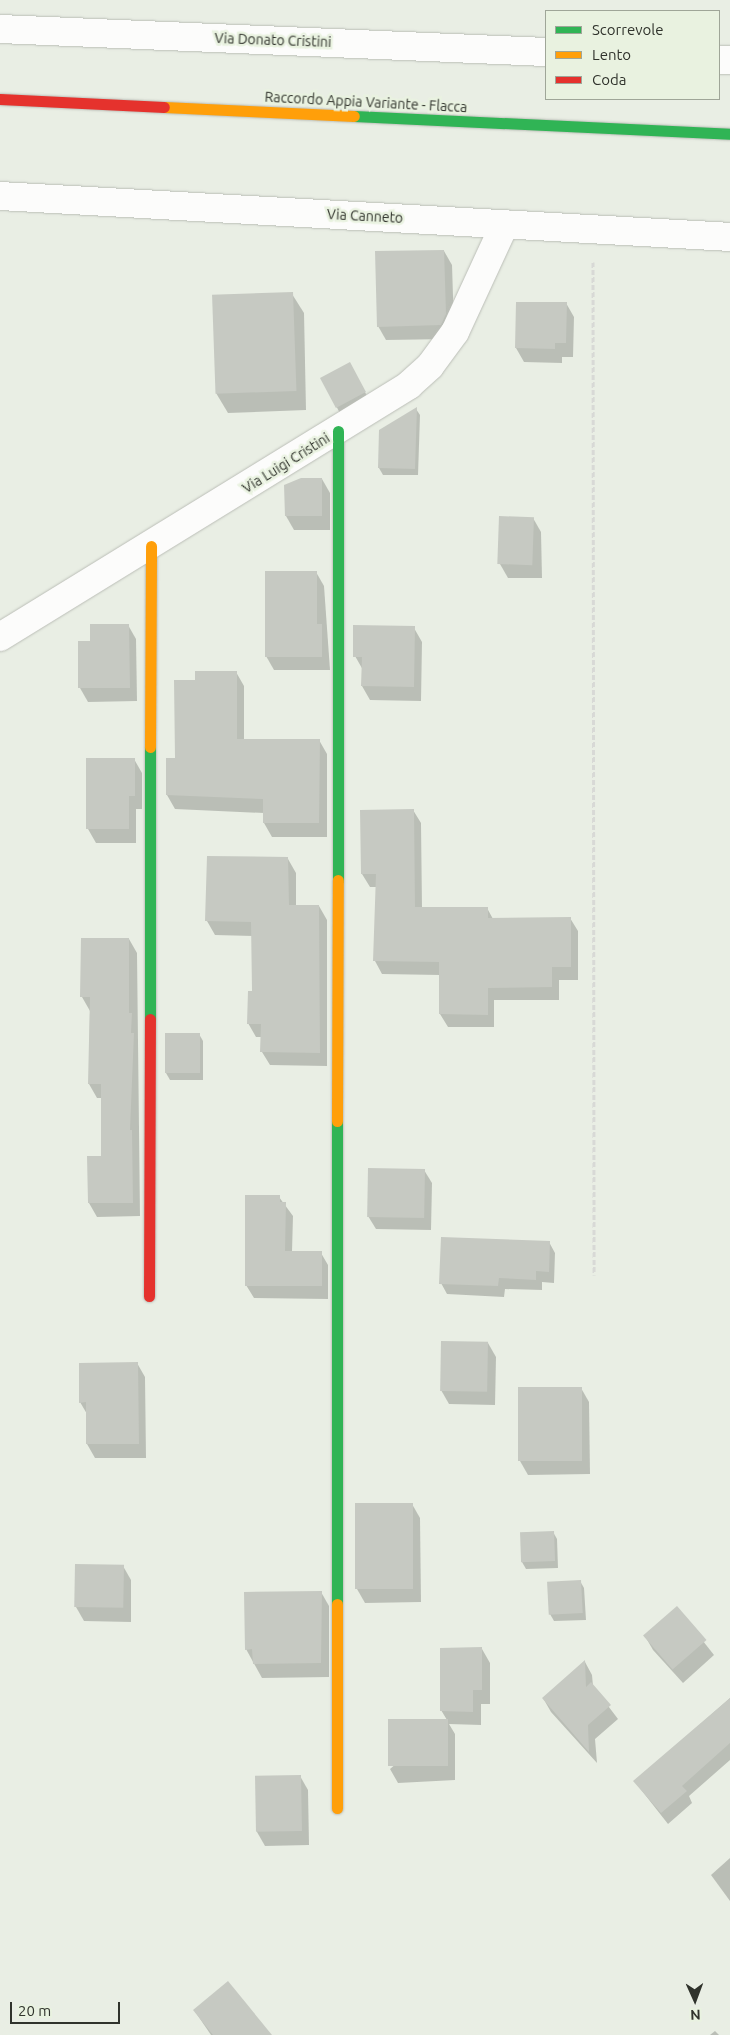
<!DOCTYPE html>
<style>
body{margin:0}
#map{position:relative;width:730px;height:2035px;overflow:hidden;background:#e9eee4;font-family:Ubuntu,sans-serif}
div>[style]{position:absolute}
.shadow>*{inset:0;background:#0003;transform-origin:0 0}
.building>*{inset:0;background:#c6c9c2;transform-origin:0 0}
.path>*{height:3px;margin-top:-1.5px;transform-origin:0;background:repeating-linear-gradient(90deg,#d8d9d6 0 5px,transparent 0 7.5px)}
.roads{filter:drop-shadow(0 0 1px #bbbeb7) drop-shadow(0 0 1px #bbbeb7)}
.street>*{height:28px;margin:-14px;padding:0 14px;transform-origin:14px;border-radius:14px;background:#fcfcfb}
.fast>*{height:11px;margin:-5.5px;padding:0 5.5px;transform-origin:5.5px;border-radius:5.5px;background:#30b455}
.slow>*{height:11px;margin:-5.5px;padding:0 5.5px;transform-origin:5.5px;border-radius:5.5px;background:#ff9f0a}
.jam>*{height:11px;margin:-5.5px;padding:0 5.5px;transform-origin:5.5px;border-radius:5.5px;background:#e5322d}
span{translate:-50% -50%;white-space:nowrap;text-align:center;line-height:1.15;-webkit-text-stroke:5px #e9f2e0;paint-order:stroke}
.street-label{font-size:14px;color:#30332c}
.legend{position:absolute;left:545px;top:10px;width:175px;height:90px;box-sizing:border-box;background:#e9f2e0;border:1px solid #9fa698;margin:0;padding:6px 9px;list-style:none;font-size:15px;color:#30332c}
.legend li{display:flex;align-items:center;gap:10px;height:25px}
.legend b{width:25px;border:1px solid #9fa698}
.north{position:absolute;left:670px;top:1975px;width:50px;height:50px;-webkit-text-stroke:4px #e9f2e0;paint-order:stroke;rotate:178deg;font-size:14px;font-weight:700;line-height:20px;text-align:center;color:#30332c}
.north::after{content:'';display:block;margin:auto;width:18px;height:22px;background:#30332c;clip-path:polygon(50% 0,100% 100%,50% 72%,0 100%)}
.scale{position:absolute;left:10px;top:2002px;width:110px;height:22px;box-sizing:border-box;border:2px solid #30332c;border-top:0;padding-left:6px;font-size:15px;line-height:18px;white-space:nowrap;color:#30332c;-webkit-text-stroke:4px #e9f2e0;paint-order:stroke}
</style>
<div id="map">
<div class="shadow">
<div style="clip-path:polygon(444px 251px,452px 265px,454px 328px,449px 339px,386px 340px,378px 326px)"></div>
<div style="clip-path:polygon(292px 294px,304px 313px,306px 410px,228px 413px,216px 393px)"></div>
<div style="clip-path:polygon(566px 303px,574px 317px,573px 357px,562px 357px,562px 363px,524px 362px,516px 348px)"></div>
<div style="left:350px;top:364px;width:40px;height:32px;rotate:62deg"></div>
<div style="clip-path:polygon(416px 409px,420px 415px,418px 475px,383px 475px,379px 468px)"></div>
<div style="clip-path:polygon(322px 479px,330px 493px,330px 530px,294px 530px,286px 516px)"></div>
<div style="clip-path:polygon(533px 518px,541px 532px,542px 578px,508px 578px,500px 564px)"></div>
<div style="clip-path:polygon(316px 572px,324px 586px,330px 670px,274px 670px,266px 656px)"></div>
<div style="clip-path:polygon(128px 625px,136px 639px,137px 701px,88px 702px,80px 688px,91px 642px)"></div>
<div style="clip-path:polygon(414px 628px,422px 642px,421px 701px,370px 700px,362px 686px,363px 670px,355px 656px)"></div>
<div style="clip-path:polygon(236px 672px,244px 686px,244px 740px,319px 740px,327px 754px,327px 837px,272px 837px,264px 823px,264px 813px,175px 809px,167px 795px,197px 681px)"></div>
<div style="clip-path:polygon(134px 759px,142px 773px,142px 809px,136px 809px,136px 843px,96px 843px,88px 829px)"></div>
<div style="clip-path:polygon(413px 810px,421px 823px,422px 908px,487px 908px,493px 919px,570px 918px,578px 931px,578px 980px,559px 980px,559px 1000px,494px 1000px,494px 1027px,448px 1027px,440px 1014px,440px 975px,382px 974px,375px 961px,377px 887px,370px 887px,362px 874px)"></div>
<div style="clip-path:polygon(288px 859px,296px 873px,296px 906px,319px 906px,327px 920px,327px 1066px,270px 1065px,262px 1052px,262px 1037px,256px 1037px,248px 1023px,253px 992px,253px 936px,215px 935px,207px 921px)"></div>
<div style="clip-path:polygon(129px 939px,137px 953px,140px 1216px,97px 1217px,89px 1203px,102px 1157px,102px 1098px,97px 1098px,89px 1084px,90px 1011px,82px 997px)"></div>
<div style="clip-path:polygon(199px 1034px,203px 1041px,203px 1080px,170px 1080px,166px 1073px)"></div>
<div style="clip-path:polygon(424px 1170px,432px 1183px,431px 1230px,376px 1229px,368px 1216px)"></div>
<div style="clip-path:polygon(279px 1197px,293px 1216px,292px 1252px,321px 1253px,328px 1265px,328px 1299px,254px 1298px,246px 1285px)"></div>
<div style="clip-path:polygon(549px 1242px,555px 1253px,554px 1283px,542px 1282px,542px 1290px,505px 1289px,504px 1297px,447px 1294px,441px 1283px)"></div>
<div style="clip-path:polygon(488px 1343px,496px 1357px,495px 1405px,449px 1404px,441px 1390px)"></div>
<div style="clip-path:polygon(137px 1363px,145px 1377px,146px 1458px,95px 1458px,87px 1444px,87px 1414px,80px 1402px)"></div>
<div style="clip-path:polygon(581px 1388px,589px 1402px,590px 1474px,528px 1475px,520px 1461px)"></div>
<div style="clip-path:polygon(412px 1504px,420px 1518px,421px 1602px,365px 1603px,357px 1589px)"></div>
<div style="clip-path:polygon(553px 1532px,557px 1539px,558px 1568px,526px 1569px,522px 1562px,521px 1533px)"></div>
<div style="clip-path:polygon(123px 1566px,131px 1580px,131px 1622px,84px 1621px,76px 1607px)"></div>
<div style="clip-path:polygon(580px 1581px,584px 1588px,586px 1620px,554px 1621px,550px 1614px)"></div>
<div style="clip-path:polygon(321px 1592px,329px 1606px,329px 1677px,262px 1678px,246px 1649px)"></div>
<div style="clip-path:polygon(677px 1608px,714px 1655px,683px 1683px,653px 1650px,645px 1636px)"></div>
<div style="clip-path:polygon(482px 1649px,490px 1663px,490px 1704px,481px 1704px,481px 1725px,449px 1724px,455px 1734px,455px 1780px,398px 1783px,390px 1769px,447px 1720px,441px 1710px)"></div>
<div style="clip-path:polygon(585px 1662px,592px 1675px,593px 1686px,618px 1719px,595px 1739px,597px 1763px,551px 1712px,543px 1698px)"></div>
<div style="clip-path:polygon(730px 1698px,730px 1760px,689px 1796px,692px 1803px,668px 1824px,635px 1782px)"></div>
<div style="clip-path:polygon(300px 1776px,308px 1790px,309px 1845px,265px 1846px,257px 1832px,257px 1777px)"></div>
<div style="clip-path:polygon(730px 1858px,730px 1901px,711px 1875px)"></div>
<div style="clip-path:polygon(194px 2010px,270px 2035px,211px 2035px)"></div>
<div style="clip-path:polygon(715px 2031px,719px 2035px,710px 2035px)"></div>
</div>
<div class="building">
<div style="clip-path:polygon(444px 250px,446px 314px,441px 325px,377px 327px,375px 251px)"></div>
<div style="left:293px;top:292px;width:99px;height:81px;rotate:88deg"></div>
<div style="clip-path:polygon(516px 302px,567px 302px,566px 343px,555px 343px,555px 349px,515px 348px)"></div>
<div style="left:350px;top:362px;width:34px;height:34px;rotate:62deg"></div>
<div style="clip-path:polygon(417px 407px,415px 469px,378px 468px,379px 430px)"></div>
<div style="clip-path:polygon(301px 478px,322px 478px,322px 516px,285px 516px,284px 485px)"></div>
<div style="left:499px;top:516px;width:35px;height:48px;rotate:2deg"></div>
<div style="clip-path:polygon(265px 571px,317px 571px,317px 624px,322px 624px,322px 657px,265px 657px)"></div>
<div style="clip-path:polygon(90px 624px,129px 624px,130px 688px,78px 688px,78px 641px,90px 641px)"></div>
<div style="clip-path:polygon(353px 625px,415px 626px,414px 687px,361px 686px,362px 657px,353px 657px)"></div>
<div style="clip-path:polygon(195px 671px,237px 671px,237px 739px,320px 739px,319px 823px,263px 823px,263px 799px,166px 795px,166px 758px,175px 758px,174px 680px,195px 680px)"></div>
<div style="clip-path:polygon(86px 758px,135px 758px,135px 796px,129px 796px,129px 829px,86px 829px)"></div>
<div style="clip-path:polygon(414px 809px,415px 907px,488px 907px,488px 918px,571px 917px,571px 967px,552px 967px,552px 987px,488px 988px,488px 1015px,439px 1014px,439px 962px,373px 961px,376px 874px,361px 874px,360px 810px)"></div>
<div style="clip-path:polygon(207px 856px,288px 857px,289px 905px,319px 905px,320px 1053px,260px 1052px,261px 1024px,247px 1024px,248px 991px,252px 991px,251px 922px,205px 921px)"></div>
<div style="clip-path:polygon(81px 938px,129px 938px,129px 1013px,132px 1013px,131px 1033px,134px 1033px,130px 1130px,132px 1130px,133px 1203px,88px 1203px,87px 1156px,101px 1156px,101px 1084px,88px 1084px,90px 997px,80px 997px)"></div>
<div style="left:165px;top:1033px;width:35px;height:40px"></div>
<div style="left:368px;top:1168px;width:57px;height:49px;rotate:1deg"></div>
<div style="clip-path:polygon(245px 1195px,280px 1195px,280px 1202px,286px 1202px,285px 1251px,322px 1251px,322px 1286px,245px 1286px)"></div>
<div style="clip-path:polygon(441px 1237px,550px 1241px,549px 1272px,536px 1271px,536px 1280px,499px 1278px,498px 1286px,439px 1284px)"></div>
<div style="left:441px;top:1341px;width:47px;height:50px;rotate:1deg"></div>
<div style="clip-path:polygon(138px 1362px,139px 1444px,86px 1444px,86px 1402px,79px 1403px,79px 1363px)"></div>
<div style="left:518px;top:1387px;width:64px;height:74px"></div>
<div style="left:355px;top:1503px;width:58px;height:86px"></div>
<div style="left:554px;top:1531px;width:30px;height:34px;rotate:88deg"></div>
<div style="left:75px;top:1564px;width:49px;height:43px;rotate:1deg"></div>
<div style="left:581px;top:1580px;width:33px;height:34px;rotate:87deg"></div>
<div style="clip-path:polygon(322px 1591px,321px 1663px,253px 1664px,252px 1649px,245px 1650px,244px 1592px)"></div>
<div style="left:677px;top:1606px;width:45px;height:45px;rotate:49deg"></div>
<div style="clip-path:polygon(482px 1647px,482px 1690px,473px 1690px,473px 1712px,440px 1711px,440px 1648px)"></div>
<div style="clip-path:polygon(585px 1660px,586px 1687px,591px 1682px,611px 1705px,588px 1725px,589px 1752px,542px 1698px)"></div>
<div style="clip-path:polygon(730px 1698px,730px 1743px,682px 1786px,687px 1791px,661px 1813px,633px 1781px)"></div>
<div style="left:448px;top:1719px;width:47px;height:60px;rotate:90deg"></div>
<div style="left:301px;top:1775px;width:56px;height:46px;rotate:89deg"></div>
<div style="clip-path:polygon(228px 1981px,272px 2035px,213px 2035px,193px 2010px)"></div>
</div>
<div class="path">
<div style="left:593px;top:262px;width:1013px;rotate:89.94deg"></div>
</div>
<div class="roads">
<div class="street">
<div style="left:0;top:29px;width:546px;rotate:2.41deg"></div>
<div style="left:719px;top:60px;width:11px"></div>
<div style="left:0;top:196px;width:731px;rotate:3.21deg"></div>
<div style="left:0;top:637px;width:480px;rotate:-31.6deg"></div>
<div style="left:409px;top:385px;width:28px;rotate:-42deg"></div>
<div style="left:430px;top:366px;width:42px;rotate:-53.7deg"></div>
<div style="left:455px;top:332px;width:119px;rotate:-65.2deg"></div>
</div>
<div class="fast">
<div style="left:354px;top:116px;width:376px;rotate:2.7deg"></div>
<div style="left:338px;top:880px;width:449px;rotate:-90deg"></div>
<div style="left:150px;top:1019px;width:272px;rotate:-90deg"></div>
<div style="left:337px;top:1604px;width:483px;rotate:-90deg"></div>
</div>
<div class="slow">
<div style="left:164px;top:107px;width:190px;rotate:2.7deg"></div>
<div style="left:150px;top:747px;width:201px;rotate:-89.7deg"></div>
<div style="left:337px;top:1121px;width:241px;rotate:-89.8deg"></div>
<div style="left:337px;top:1808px;width:204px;rotate:-90deg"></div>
</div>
<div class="jam">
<div style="left:0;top:99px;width:164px;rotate:2.8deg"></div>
<div style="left:149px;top:1296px;width:277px;rotate:-89.8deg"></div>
</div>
</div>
<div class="street-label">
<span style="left:273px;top:40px;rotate:2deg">Via Donato Cristini</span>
<span style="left:366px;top:102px;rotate:3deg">Raccordo Appia Variante - Flacca</span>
<span style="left:365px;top:216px;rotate:3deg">Via Canneto</span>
<span style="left:286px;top:463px;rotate:-32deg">Via Luigi Cristini</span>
</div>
<ul class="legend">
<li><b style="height:6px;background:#30b455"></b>Scorrevole</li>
<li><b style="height:6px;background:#ff9f0a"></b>Lento</li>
<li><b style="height:6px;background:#e5322d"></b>Coda</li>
</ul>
<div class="north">N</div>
<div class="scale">20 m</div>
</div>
